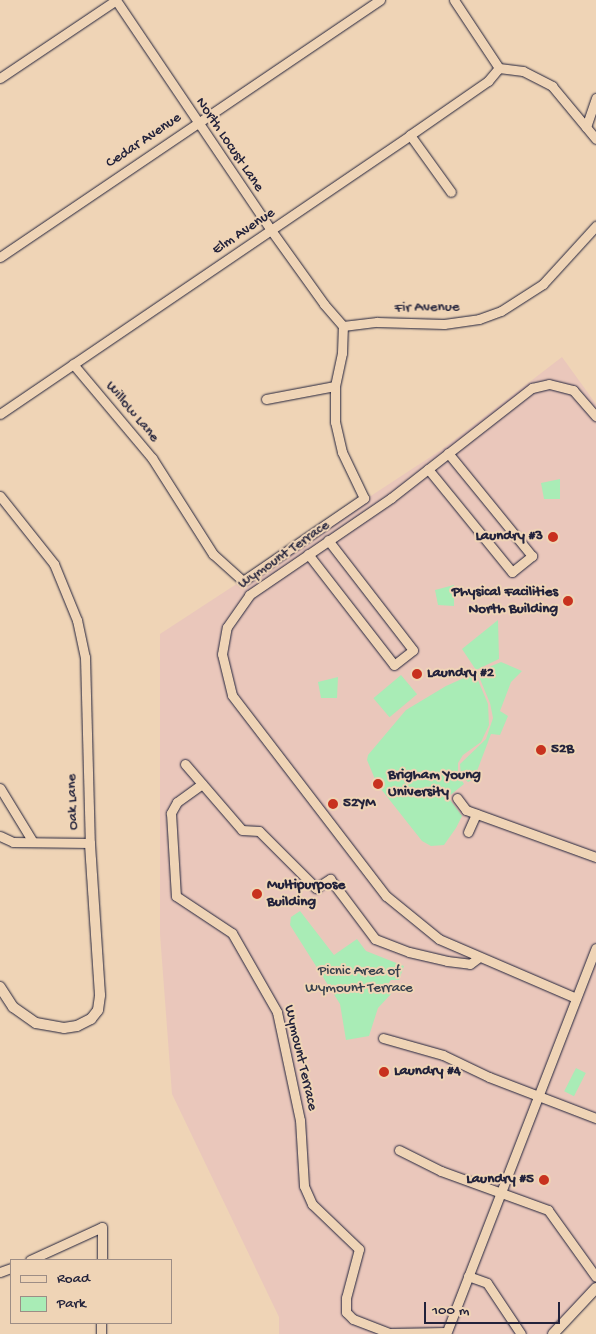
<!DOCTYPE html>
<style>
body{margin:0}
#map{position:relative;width:596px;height:1334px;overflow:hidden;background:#efd4b6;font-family:"Gochi Hand",sans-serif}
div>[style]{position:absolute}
.built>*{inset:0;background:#eac7bb}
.green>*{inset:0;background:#a9ecb6;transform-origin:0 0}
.roads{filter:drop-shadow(0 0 1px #22223b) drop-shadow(0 0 1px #22223b)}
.minor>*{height:9px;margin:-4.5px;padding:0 4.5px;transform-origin:4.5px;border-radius:4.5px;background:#efd4b6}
.tertiary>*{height:10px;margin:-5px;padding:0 5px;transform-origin:5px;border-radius:5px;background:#efd4b6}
.dots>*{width:14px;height:14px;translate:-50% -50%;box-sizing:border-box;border:2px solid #efd4b6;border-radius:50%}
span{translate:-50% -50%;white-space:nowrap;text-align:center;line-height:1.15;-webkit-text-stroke:4px #efd4b6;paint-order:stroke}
.street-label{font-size:15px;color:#22223b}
.poi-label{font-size:15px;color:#22223b;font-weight:700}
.right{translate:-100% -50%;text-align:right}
.left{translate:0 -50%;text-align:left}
.park-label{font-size:15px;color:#36404d}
.legend{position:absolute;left:10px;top:1259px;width:162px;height:65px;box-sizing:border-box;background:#efd4b6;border:1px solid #9d8d85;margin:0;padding:6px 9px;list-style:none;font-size:15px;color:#22223b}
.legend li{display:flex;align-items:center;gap:10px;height:25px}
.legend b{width:25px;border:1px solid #9d8d85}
.scale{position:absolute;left:424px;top:1302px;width:136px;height:22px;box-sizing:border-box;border:2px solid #22223b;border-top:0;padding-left:6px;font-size:15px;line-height:18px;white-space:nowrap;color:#22223b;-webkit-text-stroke:4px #efd4b6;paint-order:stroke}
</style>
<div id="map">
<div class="built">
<div style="clip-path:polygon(562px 357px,596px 404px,596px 1288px,553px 1334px,279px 1334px,279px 1317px,172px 1094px,160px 934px,160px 634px,441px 450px)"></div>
</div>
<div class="green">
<div style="clip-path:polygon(560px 479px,560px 499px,544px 499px,541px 483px)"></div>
<div style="clip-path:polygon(454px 585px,454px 606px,438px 605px,435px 590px)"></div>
<div style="clip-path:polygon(498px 620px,499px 659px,476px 670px,462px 649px)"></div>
<div style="clip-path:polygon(501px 662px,522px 671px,511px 682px,500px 711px,508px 716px,500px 735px,491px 734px,474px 779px,468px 782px,461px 776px,460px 764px,486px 739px,493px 718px,490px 703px,477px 672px)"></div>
<div style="clip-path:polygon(475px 673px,488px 704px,489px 725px,481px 742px,463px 755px,458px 763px,458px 774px,464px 784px,448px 797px,462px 816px,456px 828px,444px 845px,431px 846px,422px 841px,377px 784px,367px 760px,368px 755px,406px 710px,446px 686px)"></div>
<div style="left:401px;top:675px;width:25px;height:36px;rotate:50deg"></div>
<div style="clip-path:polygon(338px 677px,337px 698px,321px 698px,318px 682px)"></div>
<div style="clip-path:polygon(300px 911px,334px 955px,357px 939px,366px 951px,404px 966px,399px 980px,391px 980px,387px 985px,391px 994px,378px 1008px,369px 1036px,346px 1040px,340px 1004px,290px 925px,291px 917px)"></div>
<div style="left:576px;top:1068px;width:11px;height:26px;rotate:27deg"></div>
</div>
<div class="roads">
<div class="minor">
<div style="left:454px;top:0;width:82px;rotate:56.5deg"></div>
<div style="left:499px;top:68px;width:24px;rotate:7deg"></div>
<div style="left:523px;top:71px;width:33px;rotate:27deg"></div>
<div style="left:552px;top:86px;width:69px;rotate:50.3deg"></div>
<div style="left:0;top:78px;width:140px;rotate:-33.9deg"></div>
<div style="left:586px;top:127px;width:31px;rotate:-71deg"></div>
<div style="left:410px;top:135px;width:70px;rotate:54.3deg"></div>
<div style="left:0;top:257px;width:459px;rotate:-34.1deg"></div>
<div style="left:343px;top:326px;width:34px;rotate:-7deg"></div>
<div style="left:377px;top:322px;width:67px;rotate:1.7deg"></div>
<div style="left:444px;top:324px;width:35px;rotate:-8deg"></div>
<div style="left:479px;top:319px;width:23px;rotate:-20deg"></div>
<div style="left:501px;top:311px;width:50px;rotate:-32.7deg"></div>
<div style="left:543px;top:284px;width:79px;rotate:-47.6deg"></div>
<div style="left:73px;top:364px;width:123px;rotate:50deg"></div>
<div style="left:152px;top:458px;width:114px;rotate:57.6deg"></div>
<div style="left:213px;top:554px;width:40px;rotate:42deg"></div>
<div style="left:243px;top:581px;width:147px;rotate:-34.4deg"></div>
<div style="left:364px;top:498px;width:51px;rotate:-115.6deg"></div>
<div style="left:342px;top:452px;width:31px;rotate:-103deg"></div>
<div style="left:335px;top:422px;width:36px;rotate:-90deg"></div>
<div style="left:335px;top:386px;width:34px;rotate:-78deg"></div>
<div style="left:342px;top:353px;width:27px;rotate:-88deg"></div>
<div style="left:343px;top:326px;width:29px;rotate:-131deg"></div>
<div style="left:324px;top:304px;width:91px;rotate:-125.6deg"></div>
<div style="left:271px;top:230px;width:277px;rotate:-124deg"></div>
<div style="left:266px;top:399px;width:70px;rotate:-10.7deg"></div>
<div style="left:0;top:414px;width:496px;rotate:-34.2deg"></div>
<div style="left:410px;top:135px;width:95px;rotate:-34.7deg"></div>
<div style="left:488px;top:81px;width:17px;rotate:-50deg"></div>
<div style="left:428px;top:469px;width:133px;rotate:50.8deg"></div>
<div style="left:512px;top:572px;width:26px;rotate:-39deg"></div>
<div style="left:532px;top:556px;width:133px;rotate:-129.2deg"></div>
<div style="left:0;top:496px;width:87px;rotate:51.5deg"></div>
<div style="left:54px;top:564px;width:61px;rotate:67.7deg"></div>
<div style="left:77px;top:620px;width:38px;rotate:78deg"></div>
<div style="left:85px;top:657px;width:186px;rotate:88.5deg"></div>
<div style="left:90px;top:843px;width:77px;rotate:-179.3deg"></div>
<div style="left:13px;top:842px;width:14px;rotate:-155deg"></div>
<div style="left:308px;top:554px;width:140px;rotate:52.2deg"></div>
<div style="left:394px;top:665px;width:24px;rotate:-38deg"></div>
<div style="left:413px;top:650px;width:139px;rotate:-127.7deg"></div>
<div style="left:185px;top:764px;width:87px;rotate:49.2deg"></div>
<div style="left:242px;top:830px;width:17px;rotate:3deg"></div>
<div style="left:259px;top:831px;width:81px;rotate:45deg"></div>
<div style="left:316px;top:888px;width:17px;rotate:-33deg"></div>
<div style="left:330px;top:879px;width:75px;rotate:53.1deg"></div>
<div style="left:375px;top:939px;width:36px;rotate:21deg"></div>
<div style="left:409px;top:952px;width:39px;rotate:13deg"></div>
<div style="left:447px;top:961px;width:23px;rotate:7deg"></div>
<div style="left:470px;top:964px;width:10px;rotate:-37deg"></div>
<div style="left:202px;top:784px;width:31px;rotate:144deg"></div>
<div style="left:177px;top:802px;width:13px;rotate:119deg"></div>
<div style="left:171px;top:813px;width:83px;rotate:86.6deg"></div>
<div style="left:176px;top:896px;width:67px;rotate:33.5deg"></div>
<div style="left:232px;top:933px;width:91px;rotate:60.3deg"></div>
<div style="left:277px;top:1012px;width:110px;rotate:78deg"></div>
<div style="left:300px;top:1120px;width:66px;rotate:86.5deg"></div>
<div style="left:304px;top:1186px;width:20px;rotate:66deg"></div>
<div style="left:312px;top:1204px;width:65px;rotate:43.8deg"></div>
<div style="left:359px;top:1249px;width:51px;rotate:104.9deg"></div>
<div style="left:346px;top:1298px;width:14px;rotate:90deg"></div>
<div style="left:346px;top:1312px;width:10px;rotate:45deg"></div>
<div style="left:353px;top:1319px;width:40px;rotate:21deg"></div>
<div style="left:390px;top:1333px;width:56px;rotate:-1deg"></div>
<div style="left:0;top:788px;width:63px;rotate:58.6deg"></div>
<div style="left:457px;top:798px;width:15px;rotate:53deg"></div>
<div style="left:466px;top:810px;width:138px;rotate:19.9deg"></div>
<div style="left:468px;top:832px;width:20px;rotate:-66deg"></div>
<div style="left:576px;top:998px;width:149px;rotate:-156.7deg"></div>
<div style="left:439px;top:939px;width:68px;rotate:-140.9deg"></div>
<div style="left:386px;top:896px;width:253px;rotate:-127.5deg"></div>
<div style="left:232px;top:695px;width:42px;rotate:-103.7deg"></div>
<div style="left:222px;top:654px;width:27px;rotate:-80deg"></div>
<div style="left:227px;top:627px;width:39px;rotate:-55deg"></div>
<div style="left:249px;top:595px;width:172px;rotate:-34.3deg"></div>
<div style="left:391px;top:498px;width:179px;rotate:-38deg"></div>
<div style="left:532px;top:388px;width:17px;rotate:-13deg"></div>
<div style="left:549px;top:384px;width:25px;rotate:14deg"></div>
<div style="left:573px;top:390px;width:35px;rotate:49deg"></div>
<div style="left:383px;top:1038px;width:62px;rotate:15.8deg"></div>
<div style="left:443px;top:1055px;width:51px;rotate:25.6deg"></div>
<div style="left:489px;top:1077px;width:115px;rotate:21deg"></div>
<div style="left:399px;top:1150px;width:47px;rotate:26.6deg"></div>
<div style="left:441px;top:1171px;width:114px;rotate:20deg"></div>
<div style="left:548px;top:1210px;width:82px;rotate:54.4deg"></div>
<div style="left:30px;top:1260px;width:79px;rotate:-24.6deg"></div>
<div style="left:102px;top:1227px;width:33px;rotate:90deg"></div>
<div style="left:0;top:1272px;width:12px;rotate:-20deg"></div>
<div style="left:468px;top:1276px;width:20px;rotate:20deg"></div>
<div style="left:487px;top:1283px;width:61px;rotate:56.3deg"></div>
<div style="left:101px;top:1334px;width:11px;rotate:-90deg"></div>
<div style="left:446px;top:1334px;width:414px;rotate:-68.8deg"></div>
</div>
<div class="tertiary">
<div style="left:0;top:987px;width:24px;rotate:57deg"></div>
<div style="left:13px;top:1007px;width:28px;rotate:35deg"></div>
<div style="left:36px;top:1023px;width:28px;rotate:10deg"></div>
<div style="left:64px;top:1028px;width:13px;rotate:-9deg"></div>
<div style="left:77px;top:1026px;width:16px;rotate:-27deg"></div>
<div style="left:91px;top:1019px;width:11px;rotate:-52deg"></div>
<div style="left:98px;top:1010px;width:15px;rotate:-82deg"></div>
<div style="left:100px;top:995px;width:152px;rotate:-93.8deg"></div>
<div style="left:553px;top:1334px;width:63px;rotate:-46.9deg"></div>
</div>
</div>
<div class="dots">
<div style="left:553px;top:537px;background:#c8321e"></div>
<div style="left:568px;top:601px;background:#c8321e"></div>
<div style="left:417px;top:674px;background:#c8321e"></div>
<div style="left:541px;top:750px;background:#c8321e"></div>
<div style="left:378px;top:784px;background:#c8321e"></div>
<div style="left:333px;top:804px;background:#c8321e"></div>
<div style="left:257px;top:894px;background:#c8321e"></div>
<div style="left:384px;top:1072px;background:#c8321e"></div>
<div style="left:544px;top:1180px;background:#c8321e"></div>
</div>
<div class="street-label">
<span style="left:144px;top:141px;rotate:-34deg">Cedar Avenue</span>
<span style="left:229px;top:145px;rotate:56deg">North Locust Lane</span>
<span style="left:244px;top:232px;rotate:-34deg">Elm Avenue</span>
<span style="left:427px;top:308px;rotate:-1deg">Fir Avenue</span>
<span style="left:132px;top:412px;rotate:50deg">Willow Lane</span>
<span style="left:284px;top:555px;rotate:-35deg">Wymount Terrace</span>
<span style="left:73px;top:802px;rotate:-92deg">Oak Lane</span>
<span style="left:300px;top:1058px;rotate:77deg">Wymount Terrace</span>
</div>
<div class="poi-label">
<span class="right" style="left:543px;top:537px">Laundry #3</span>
<span class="right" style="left:558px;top:601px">Physical Facilities<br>North Building</span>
<span class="left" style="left:427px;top:674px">Laundry #2</span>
<span class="left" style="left:551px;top:750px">52B</span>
<span class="left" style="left:388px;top:784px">Brigham Young<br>University</span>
<span class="left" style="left:343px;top:804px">52YM</span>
<span class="left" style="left:267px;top:894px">Multipurpose<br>Building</span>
<span class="left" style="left:394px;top:1072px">Laundry #4</span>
<span class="right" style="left:534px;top:1180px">Laundry #5</span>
</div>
<div class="park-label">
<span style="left:359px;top:980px">Picnic Area of<br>Wymount Terrace</span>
</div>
<ul class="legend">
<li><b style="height:6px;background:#efd4b6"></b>Road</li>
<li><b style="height:14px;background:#a9ecb6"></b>Park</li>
</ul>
<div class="scale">100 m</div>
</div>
